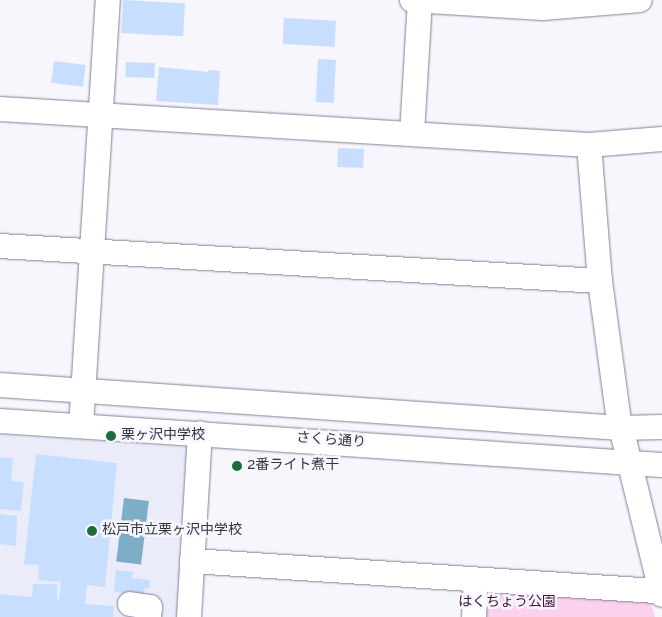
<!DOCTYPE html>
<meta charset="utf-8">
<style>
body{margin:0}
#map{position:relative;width:662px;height:617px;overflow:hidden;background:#f6f6fc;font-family:Overpass,"Noto Sans JP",sans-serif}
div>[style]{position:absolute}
.built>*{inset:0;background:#ebecfa;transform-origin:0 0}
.green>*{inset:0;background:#fbd1ee}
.water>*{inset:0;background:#7eaec7;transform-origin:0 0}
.building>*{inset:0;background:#c8defe;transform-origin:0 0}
.roads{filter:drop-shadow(0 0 1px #818199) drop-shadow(0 0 1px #818199)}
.minor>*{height:24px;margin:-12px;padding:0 12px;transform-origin:12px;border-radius:12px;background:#fff}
.dots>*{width:14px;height:14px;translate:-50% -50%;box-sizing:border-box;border:2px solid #f6f6fc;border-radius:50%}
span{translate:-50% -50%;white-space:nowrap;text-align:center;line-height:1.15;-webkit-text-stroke:5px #f6f6fc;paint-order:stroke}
.poi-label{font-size:14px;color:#34343f}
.left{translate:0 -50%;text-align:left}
.street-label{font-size:14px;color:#34343f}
.park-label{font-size:14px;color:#441239}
</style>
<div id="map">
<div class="built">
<div style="left:0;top:434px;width:190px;height:183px;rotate:4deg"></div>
</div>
<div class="green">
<div style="clip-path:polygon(484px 587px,650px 601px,655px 617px,479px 617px)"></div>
</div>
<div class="water">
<div style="left:124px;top:498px;width:25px;height:64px;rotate:7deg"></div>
</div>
<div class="building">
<div style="left:123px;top:0;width:62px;height:33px;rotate:3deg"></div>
<div style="left:284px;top:18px;width:52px;height:26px;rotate:3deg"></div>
<div style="left:318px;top:59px;width:18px;height:43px;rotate:3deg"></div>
<div style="left:54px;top:61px;width:32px;height:22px;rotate:7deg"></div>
<div style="left:126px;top:62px;width:29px;height:15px;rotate:2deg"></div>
<div style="clip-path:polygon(159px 67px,208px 72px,208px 70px,220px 71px,218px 105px,156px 101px)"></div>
<div style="left:338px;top:148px;width:26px;height:19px;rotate:2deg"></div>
<div style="clip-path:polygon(36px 454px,117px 463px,105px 587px,87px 585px,85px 604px,114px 606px,113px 617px,0 617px,0 594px,32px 597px,33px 584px,57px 584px,57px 599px,59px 599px,61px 582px,38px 580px,39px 565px,24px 564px)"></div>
<div style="clip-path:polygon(0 457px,13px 458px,11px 481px,24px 482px,21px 511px,0 509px)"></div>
<div style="clip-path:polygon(0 514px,17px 516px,16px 546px,0 544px)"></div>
<div style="clip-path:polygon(116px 570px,133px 572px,132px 578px,150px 580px,149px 589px,145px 588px,144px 595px,114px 592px)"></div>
</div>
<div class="roads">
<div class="minor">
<div style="left:412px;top:0;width:131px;rotate:3.5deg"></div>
<div style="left:543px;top:8px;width:97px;rotate:-4.7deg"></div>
<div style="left:0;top:109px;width:590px;rotate:3.5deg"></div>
<div style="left:589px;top:145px;width:73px;rotate:-4.7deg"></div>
<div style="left:412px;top:134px;width:133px;rotate:-86.6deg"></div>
<div style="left:589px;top:145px;width:136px;rotate:85.4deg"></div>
<div style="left:0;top:246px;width:601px;rotate:3.34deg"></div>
<div style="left:600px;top:281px;width:135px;rotate:82.3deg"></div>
<div style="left:618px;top:415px;width:185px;rotate:76.3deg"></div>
<div style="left:0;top:385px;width:622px;rotate:3.96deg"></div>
<div style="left:621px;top:428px;width:41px;rotate:-1.4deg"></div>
<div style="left:0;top:421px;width:663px;rotate:3.8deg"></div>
<div style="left:81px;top:426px;width:427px;rotate:-86.4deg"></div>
<div style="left:192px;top:561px;width:470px;rotate:3.7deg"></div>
<div style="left:130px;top:604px;width:20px;rotate:9deg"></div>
<div style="left:150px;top:607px;width:10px;rotate:96deg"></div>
<div style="left:189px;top:617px;width:184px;rotate:-86.6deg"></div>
<div style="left:474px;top:617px;width:35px;rotate:-87deg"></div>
</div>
</div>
<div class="dots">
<div style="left:111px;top:436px;background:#1f6b39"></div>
<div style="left:237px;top:466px;background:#1f6b39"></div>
<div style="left:92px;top:531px;background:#1f6b39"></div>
</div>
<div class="poi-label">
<span class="left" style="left:121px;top:436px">栗ヶ沢中学校</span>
<span class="left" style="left:247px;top:466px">2番ライト煮干</span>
<span class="left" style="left:102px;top:531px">松戸市立栗ヶ沢中学校</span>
</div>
<div class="street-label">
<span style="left:331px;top:441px;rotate:4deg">さくら通り</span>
</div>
<div class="park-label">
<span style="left:507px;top:603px">はくちょう公園</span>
</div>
</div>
